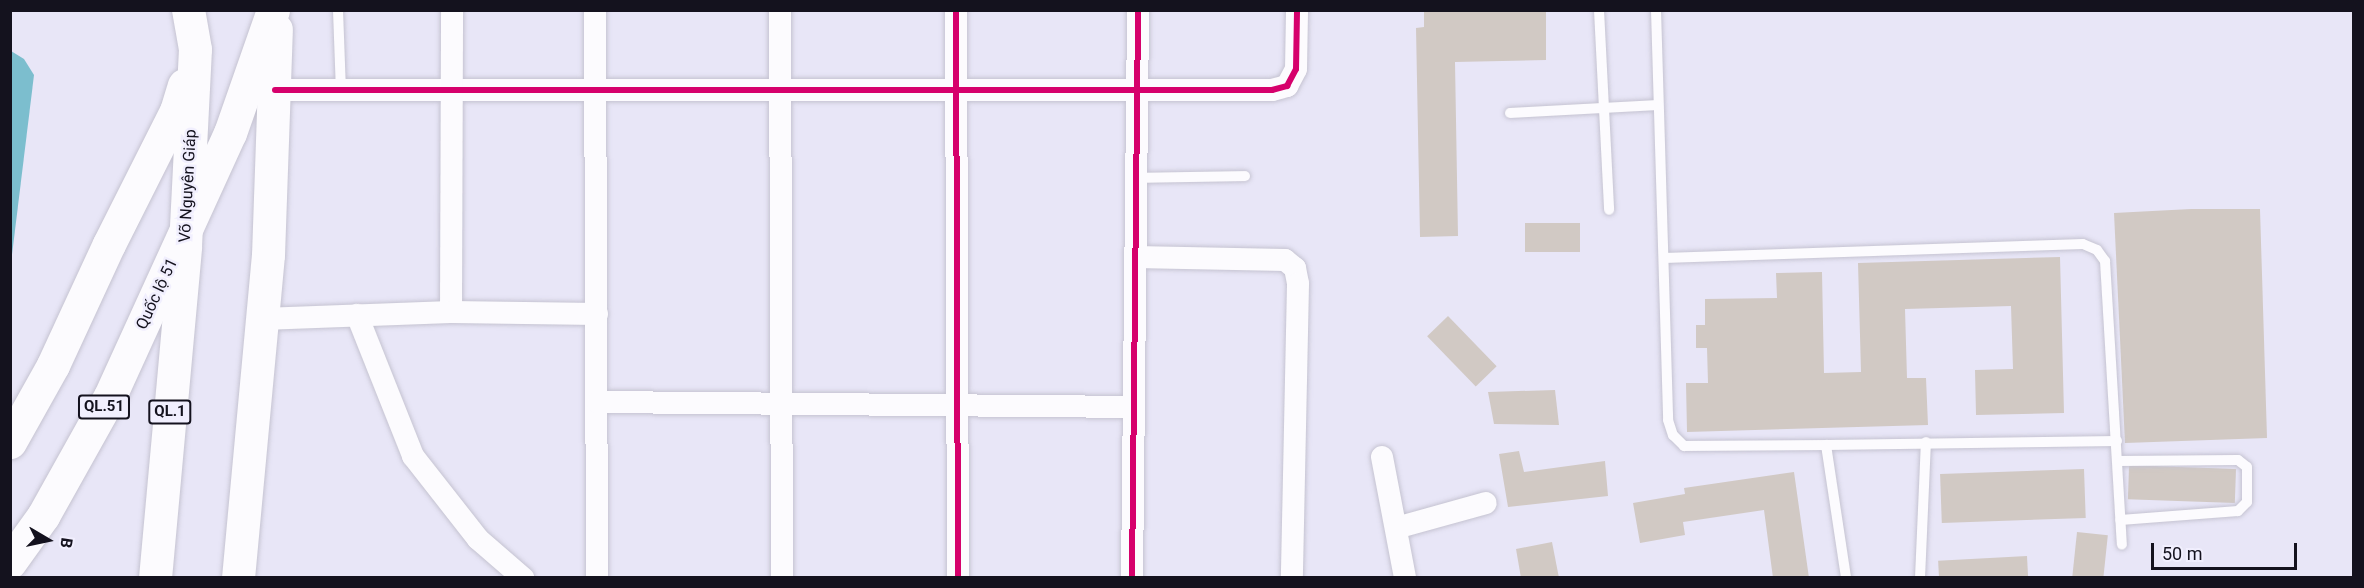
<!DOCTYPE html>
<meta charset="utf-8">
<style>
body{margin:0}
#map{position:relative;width:2364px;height:588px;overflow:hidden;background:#e8e6f7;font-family:Roboto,sans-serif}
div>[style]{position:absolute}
.water>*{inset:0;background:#7cbece}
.building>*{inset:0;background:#d1c9c4;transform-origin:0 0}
.roads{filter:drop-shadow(0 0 2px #c5c3d1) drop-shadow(0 0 2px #c5c3d1)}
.lane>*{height:10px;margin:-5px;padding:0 5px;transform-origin:5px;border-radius:5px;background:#fcfbfe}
.street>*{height:22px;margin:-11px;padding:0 11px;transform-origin:11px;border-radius:11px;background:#fcfbfe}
.highway>*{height:33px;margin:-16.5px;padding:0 16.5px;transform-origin:16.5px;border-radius:16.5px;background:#fcfbfe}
.cycleway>*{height:6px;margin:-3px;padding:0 3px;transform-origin:3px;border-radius:3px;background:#d6006c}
span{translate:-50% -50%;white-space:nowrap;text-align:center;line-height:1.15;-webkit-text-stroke:5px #f1effe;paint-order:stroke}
.shield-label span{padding:2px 4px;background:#f1effe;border:2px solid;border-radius:4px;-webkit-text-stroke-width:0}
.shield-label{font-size:15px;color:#14121e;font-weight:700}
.street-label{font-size:16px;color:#14121e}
.frame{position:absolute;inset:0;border:12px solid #14121e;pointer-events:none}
.north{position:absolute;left:18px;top:510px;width:60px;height:60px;-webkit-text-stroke:4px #f1effe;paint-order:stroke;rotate:99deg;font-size:16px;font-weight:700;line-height:24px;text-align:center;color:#14121e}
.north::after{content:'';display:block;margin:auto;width:21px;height:27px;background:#14121e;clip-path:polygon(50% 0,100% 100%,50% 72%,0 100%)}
.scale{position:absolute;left:2151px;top:543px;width:146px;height:27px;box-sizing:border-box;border:3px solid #14121e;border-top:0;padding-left:8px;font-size:18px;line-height:21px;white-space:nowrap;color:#14121e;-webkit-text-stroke:4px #f1effe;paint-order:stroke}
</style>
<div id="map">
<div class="water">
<div style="clip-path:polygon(11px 51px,24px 59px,34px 75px,11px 263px)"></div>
</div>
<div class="building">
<div style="clip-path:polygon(1424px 10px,1546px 10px,1546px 60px,1455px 62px,1458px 236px,1420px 237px,1416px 28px,1424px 27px)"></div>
<div style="clip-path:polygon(2191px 209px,2260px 209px,2267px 438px,2125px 443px,2114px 213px)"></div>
<div style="left:1580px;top:223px;width:29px;height:55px;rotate:90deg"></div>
<div style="clip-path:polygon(2060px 257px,2064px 413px,1976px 415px,1975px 370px,2013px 369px,2011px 306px,1905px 309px,1907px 378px,1926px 378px,1928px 425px,1687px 432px,1686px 383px,1708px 383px,1707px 348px,1696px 348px,1696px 325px,1705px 325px,1705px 299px,1777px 298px,1776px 273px,1822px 272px,1824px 373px,1861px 372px,1858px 263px)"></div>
<div style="left:1448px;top:316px;width:70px;height:29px;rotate:46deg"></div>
<div style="clip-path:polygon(1555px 390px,1559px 425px,1494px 424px,1488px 392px)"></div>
<div style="clip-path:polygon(1519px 451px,1524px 472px,1605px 461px,1608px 496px,1508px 507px,1499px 454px)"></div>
<div style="left:2084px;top:469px;width:49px;height:144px;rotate:88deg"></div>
<div style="left:2236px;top:469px;width:34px;height:107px;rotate:92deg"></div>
<div style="clip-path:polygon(1794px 472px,1809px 578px,1773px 578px,1764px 510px,1683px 522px,1685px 535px,1640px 543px,1633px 503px,1685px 494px,1684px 488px)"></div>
<div style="left:2077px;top:532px;width:31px;height:46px;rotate:6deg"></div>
<div style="clip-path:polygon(1552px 542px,1559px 578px,1521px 578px,1516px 549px)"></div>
<div style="left:2027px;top:556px;width:22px;height:89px;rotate:87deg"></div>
</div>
<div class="roads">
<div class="lane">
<div style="left:338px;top:10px;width:80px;rotate:87.9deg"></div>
<div style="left:1599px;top:10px;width:200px;rotate:87.1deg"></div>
<div style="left:1656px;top:10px;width:410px;rotate:88.3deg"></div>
<div style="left:1668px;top:420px;width:16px;rotate:72deg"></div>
<div style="left:1673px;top:435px;width:16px;rotate:45deg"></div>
<div style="left:1684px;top:446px;width:142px;rotate:-0.4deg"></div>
<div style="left:1826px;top:445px;width:134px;rotate:81.4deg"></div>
<div style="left:1510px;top:113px;width:148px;rotate:-3.1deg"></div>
<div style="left:1135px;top:178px;width:110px;rotate:-1deg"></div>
<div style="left:1664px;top:258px;width:419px;rotate:-1.9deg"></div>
<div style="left:2083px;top:244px;width:15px;rotate:23deg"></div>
<div style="left:2097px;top:250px;width:14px;rotate:54deg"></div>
<div style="left:2105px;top:261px;width:284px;rotate:86.6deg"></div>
<div style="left:1826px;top:445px;width:291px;rotate:-0.8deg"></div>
<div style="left:2117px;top:461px;width:121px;rotate:-0.5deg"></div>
<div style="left:2238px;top:460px;width:11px;rotate:38deg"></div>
<div style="left:2247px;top:467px;width:35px;rotate:90deg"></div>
<div style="left:2247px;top:502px;width:13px;rotate:135deg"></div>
<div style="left:2238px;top:511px;width:118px;rotate:175.6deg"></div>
<div style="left:1920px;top:578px;width:136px;rotate:-87.5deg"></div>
</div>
<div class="street">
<div style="left:595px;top:10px;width:568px;rotate:89.8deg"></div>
<div style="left:780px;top:10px;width:568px;rotate:89.8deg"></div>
<div style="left:956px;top:10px;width:568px;rotate:89.8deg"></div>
<div style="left:275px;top:90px;width:997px"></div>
<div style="left:1272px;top:90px;width:16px;rotate:-15deg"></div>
<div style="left:1287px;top:86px;width:19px;rotate:-62deg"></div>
<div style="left:1296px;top:69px;width:59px;rotate:-89deg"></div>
<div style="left:1135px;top:257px;width:150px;rotate:1.1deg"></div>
<div style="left:1285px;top:260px;width:13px;rotate:39deg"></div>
<div style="left:1295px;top:268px;width:16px;rotate:79deg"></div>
<div style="left:1298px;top:284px;width:294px;rotate:91.2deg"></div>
<div style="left:451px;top:312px;width:302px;rotate:-89.8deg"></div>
<div style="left:357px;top:315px;width:152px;rotate:68.3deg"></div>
<div style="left:413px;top:456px;width:105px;rotate:51.9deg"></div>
<div style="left:478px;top:539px;width:60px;rotate:40.9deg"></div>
<div style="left:262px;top:319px;width:189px;rotate:-2.1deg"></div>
<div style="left:451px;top:312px;width:146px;rotate:0.8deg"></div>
<div style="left:598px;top:402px;width:536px;rotate:0.53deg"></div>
<div style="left:1382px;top:457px;width:123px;rotate:79.2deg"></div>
<div style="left:1396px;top:528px;width:93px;rotate:-15.5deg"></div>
<div style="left:1132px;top:578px;width:568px;rotate:-89.39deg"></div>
</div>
<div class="highway">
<div style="left:10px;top:442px;width:88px;rotate:-60.8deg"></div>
<div style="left:53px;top:365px;width:133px;rotate:-65.2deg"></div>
<div style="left:109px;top:244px;width:149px;rotate:-63.3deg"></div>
<div style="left:176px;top:111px;width:27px;rotate:-73deg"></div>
<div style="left:10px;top:562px;width:57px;rotate:-54.3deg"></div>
<div style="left:43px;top:516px;width:137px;rotate:-60.8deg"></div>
<div style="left:110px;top:396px;width:289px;rotate:-65.5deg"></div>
<div style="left:230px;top:133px;width:130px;rotate:-70.7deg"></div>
<div style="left:155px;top:578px;width:333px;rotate:-84.8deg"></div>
<div style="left:185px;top:246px;width:197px;rotate:-87.1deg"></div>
<div style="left:195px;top:49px;width:40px;rotate:-100deg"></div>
<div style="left:238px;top:578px;width:324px;rotate:-84.7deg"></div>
<div style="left:268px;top:255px;width:226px;rotate:-88deg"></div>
</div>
</div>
<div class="cycleway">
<div style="left:956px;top:10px;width:568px;rotate:89.8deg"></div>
<div style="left:275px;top:90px;width:997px"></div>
<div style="left:1272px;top:90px;width:16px;rotate:-15deg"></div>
<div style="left:1287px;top:86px;width:19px;rotate:-62deg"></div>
<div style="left:1296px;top:69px;width:59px;rotate:-89deg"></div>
<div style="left:1132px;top:578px;width:568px;rotate:-89.39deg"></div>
</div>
<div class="shield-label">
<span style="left:104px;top:407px">QL.51</span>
<span style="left:170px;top:412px">QL.1</span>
</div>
<div class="street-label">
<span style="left:188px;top:186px;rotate:-87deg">Võ Nguyên Giáp</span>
<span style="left:157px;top:294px;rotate:-65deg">Quốc lộ 51</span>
</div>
<div class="frame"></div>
<div class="north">B</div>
<div class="scale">50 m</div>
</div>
